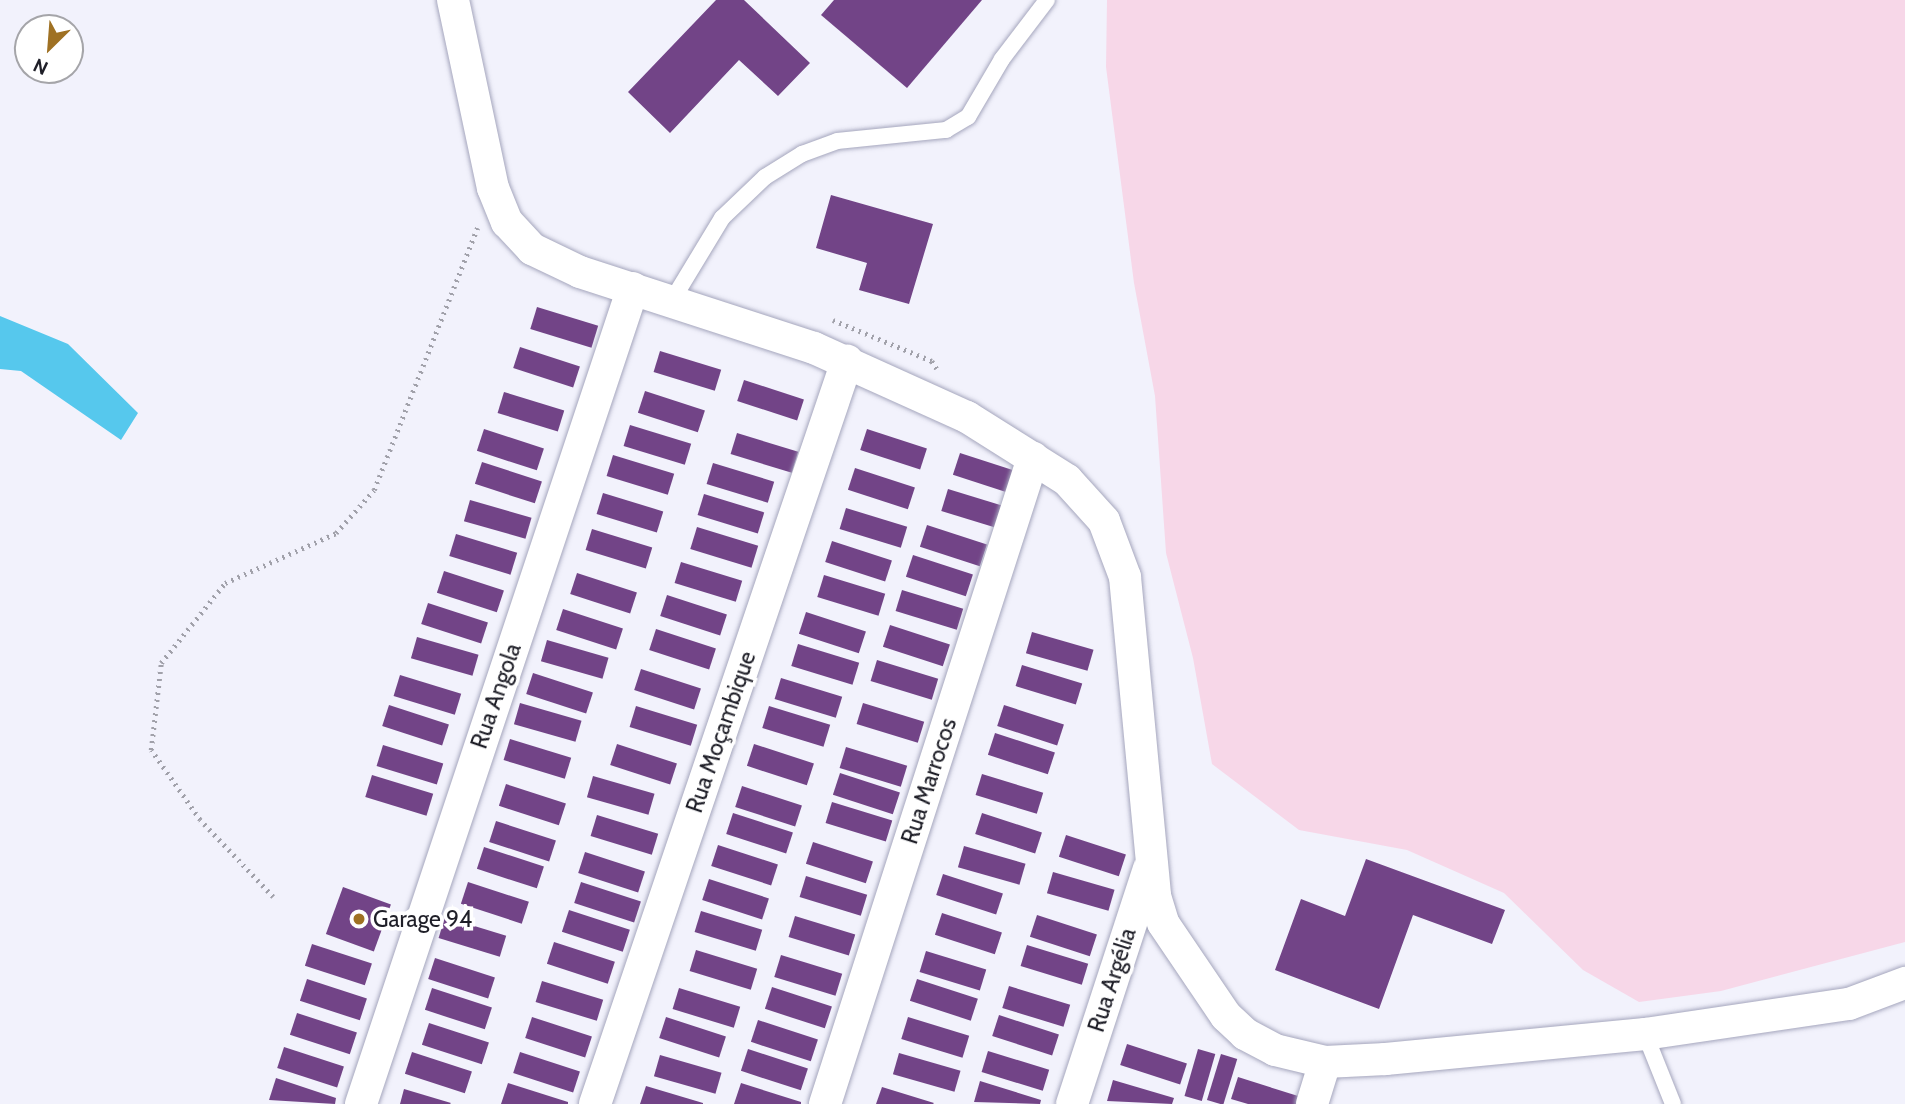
<!DOCTYPE html>
<meta charset="utf-8">
<style>
body{margin:0}
#map{position:relative;width:1905px;height:1104px;overflow:hidden;background:#f2f2fc;font-family:Cabin,sans-serif}
div>[style]{position:absolute}
.green>*{inset:0;background:#f7d7e8}
.water>*{inset:0;background:#56c8ed}
.building>*{inset:0;background:#724487;transform-origin:0 0}
.path>*{height:4.5px;margin-top:-2.25px;transform-origin:0;background:repeating-linear-gradient(90deg,#a1a1aa 0 2px,transparent 0 7px)}
.roads{filter:drop-shadow(0 0 2px #a5a6bd) drop-shadow(0 0 2px #a5a6bd)}
.service>*{height:16px;margin:-8px;padding:0 8px;transform-origin:8px;border-radius:8px;background:#fff}
.minor>*{height:32px;margin:-16px;padding:0 16px;transform-origin:16px;border-radius:16px;background:#fff}
.dots>*{width:19px;height:19px;translate:-50% -50%;box-sizing:border-box;border:4px solid #fff;border-radius:50%}
span{translate:-50% -50%;white-space:nowrap;text-align:center;line-height:1.15;-webkit-text-stroke:7px #fff;paint-order:stroke}
.street-label{font-size:23px;color:#1f1f28}
.poi-label{font-size:23px;color:#1f1f28}
.left{translate:0 -50%;text-align:left}
.north{position:absolute;left:14px;top:14px;width:70px;height:70px;box-sizing:border-box;background:#fff;border:2px solid #a5a5a9;border-radius:50%;rotate:205deg;font-size:19px;font-weight:700;line-height:28px;text-align:center;color:#1f1f28}
.north::after{content:'';display:block;margin:auto;width:24px;height:32px;background:#9f7123;clip-path:polygon(50% 0,100% 100%,50% 72%,0 100%)}
</style>
<div id="map">
<div class="green">
<div style="clip-path:polygon(1107px 0,1905px 0,1905px 942px,1721px 991px,1639px 1002px,1583px 970px,1504px 893px,1407px 850px,1299px 830px,1212px 764px,1193px 658px,1166px 553px,1155px 396px,1134px 283px,1106px 67px)"></div>
</div>
<div class="water">
<div style="clip-path:polygon(0 316px,68px 344px,138px 413px,121px 440px,21px 371px,0 369px)"></div>
</div>
<div class="building">
<div style="clip-path:polygon(716px 0,744px 0,810px 63px,778px 96px,739px 60px,670px 133px,628px 92px)"></div>
<div style="clip-path:polygon(834px 0,982px 0,907px 88px,821px 15px)"></div>
<div style="clip-path:polygon(831px 195px,933px 224px,909px 304px,859px 290px,867px 263px,816px 248px)"></div>
<div style="left:537px;top:307px;width:64px;height:23px;rotate:17deg"></div>
<div style="left:520px;top:347px;width:63px;height:22px;rotate:18deg"></div>
<div style="left:660px;top:351px;width:64px;height:22px;rotate:17deg"></div>
<div style="left:744px;top:380px;width:63px;height:22px;rotate:18deg"></div>
<div style="left:645px;top:391px;width:63px;height:23px;rotate:18deg"></div>
<div style="left:504px;top:392px;width:63px;height:22px;rotate:17deg"></div>
<div style="left:630px;top:425px;width:64px;height:22px;rotate:17deg"></div>
<div style="left:484px;top:429px;width:63px;height:23px;rotate:18deg"></div>
<div style="left:867px;top:429px;width:63px;height:22px;rotate:18deg"></div>
<div style="left:737px;top:433px;width:64px;height:22px;rotate:17deg"></div>
<div style="left:960px;top:453px;width:63px;height:23px;rotate:18deg"></div>
<div style="left:613px;top:455px;width:64px;height:22px;rotate:17deg"></div>
<div style="left:482px;top:462px;width:63px;height:23px;rotate:18deg"></div>
<div style="left:713px;top:463px;width:64px;height:22px;rotate:17deg"></div>
<div style="left:855px;top:468px;width:63px;height:23px;rotate:18deg"></div>
<div style="left:948px;top:489px;width:64px;height:23px;rotate:17deg"></div>
<div style="left:603px;top:493px;width:63px;height:22px;rotate:17deg"></div>
<div style="left:704px;top:494px;width:63px;height:22px;rotate:17deg"></div>
<div style="left:470px;top:500px;width:64px;height:22px;rotate:16deg"></div>
<div style="left:846px;top:508px;width:64px;height:22px;rotate:17deg"></div>
<div style="left:927px;top:525px;width:63px;height:23px;rotate:18deg"></div>
<div style="left:697px;top:527px;width:64px;height:23px;rotate:17deg"></div>
<div style="left:592px;top:529px;width:63px;height:22px;rotate:17deg"></div>
<div style="left:456px;top:534px;width:64px;height:23px;rotate:17deg"></div>
<div style="left:832px;top:541px;width:63px;height:22px;rotate:18deg"></div>
<div style="left:913px;top:555px;width:63px;height:23px;rotate:18deg"></div>
<div style="left:681px;top:562px;width:64px;height:22px;rotate:17deg"></div>
<div style="left:444px;top:571px;width:63px;height:23px;rotate:18deg"></div>
<div style="left:577px;top:573px;width:63px;height:22px;rotate:18deg"></div>
<div style="left:824px;top:575px;width:64px;height:23px;rotate:17deg"></div>
<div style="left:902px;top:590px;width:64px;height:22px;rotate:17deg"></div>
<div style="left:667px;top:595px;width:63px;height:22px;rotate:18deg"></div>
<div style="left:428px;top:603px;width:63px;height:22px;rotate:18deg"></div>
<div style="left:563px;top:609px;width:63px;height:22px;rotate:18deg"></div>
<div style="left:806px;top:612px;width:63px;height:23px;rotate:18deg"></div>
<div style="left:890px;top:625px;width:63px;height:23px;rotate:18deg"></div>
<div style="left:656px;top:629px;width:63px;height:22px;rotate:18deg"></div>
<div style="left:1032px;top:632px;width:64px;height:22px;rotate:16deg"></div>
<div style="left:417px;top:637px;width:64px;height:22px;rotate:16deg"></div>
<div style="left:547px;top:640px;width:64px;height:22px;rotate:16deg"></div>
<div style="left:798px;top:644px;width:64px;height:23px;rotate:17deg"></div>
<div style="left:877px;top:660px;width:64px;height:22px;rotate:17deg"></div>
<div style="left:1022px;top:665px;width:63px;height:22px;rotate:17deg"></div>
<div style="left:641px;top:669px;width:63px;height:22px;rotate:18deg"></div>
<div style="left:533px;top:673px;width:63px;height:22px;rotate:18deg"></div>
<div style="left:400px;top:675px;width:64px;height:22px;rotate:17deg"></div>
<div style="left:781px;top:678px;width:64px;height:22px;rotate:17deg"></div>
<div style="left:520px;top:703px;width:64px;height:22px;rotate:16deg"></div>
<div style="left:863px;top:703px;width:64px;height:22px;rotate:17deg"></div>
<div style="left:389px;top:705px;width:63px;height:22px;rotate:18deg"></div>
<div style="left:1004px;top:705px;width:63px;height:22px;rotate:18deg"></div>
<div style="left:636px;top:706px;width:64px;height:22px;rotate:17deg"></div>
<div style="left:769px;top:706px;width:64px;height:23px;rotate:17deg"></div>
<div style="left:995px;top:733px;width:63px;height:23px;rotate:18deg"></div>
<div style="left:510px;top:739px;width:64px;height:22px;rotate:17deg"></div>
<div style="left:617px;top:744px;width:63px;height:22px;rotate:18deg"></div>
<div style="left:754px;top:744px;width:63px;height:23px;rotate:18deg"></div>
<div style="left:383px;top:745px;width:63px;height:22px;rotate:17deg"></div>
<div style="left:846px;top:747px;width:64px;height:22px;rotate:17deg"></div>
<div style="left:840px;top:773px;width:63px;height:23px;rotate:18deg"></div>
<div style="left:982px;top:774px;width:64px;height:22px;rotate:17deg"></div>
<div style="left:372px;top:775px;width:64px;height:23px;rotate:17deg"></div>
<div style="left:593px;top:776px;width:64px;height:22px;rotate:16deg"></div>
<div style="left:506px;top:784px;width:63px;height:23px;rotate:18deg"></div>
<div style="left:742px;top:786px;width:63px;height:22px;rotate:18deg"></div>
<div style="left:832px;top:802px;width:63px;height:22px;rotate:17deg"></div>
<div style="left:733px;top:813px;width:63px;height:22px;rotate:18deg"></div>
<div style="left:982px;top:813px;width:63px;height:22px;rotate:18deg"></div>
<div style="left:597px;top:815px;width:64px;height:22px;rotate:17deg"></div>
<div style="left:496px;top:821px;width:63px;height:22px;rotate:18deg"></div>
<div style="left:1066px;top:835px;width:63px;height:23px;rotate:18deg"></div>
<div style="left:813px;top:842px;width:63px;height:23px;rotate:18deg"></div>
<div style="left:718px;top:845px;width:63px;height:22px;rotate:18deg"></div>
<div style="left:964px;top:846px;width:64px;height:22px;rotate:16deg"></div>
<div style="left:484px;top:847px;width:63px;height:23px;rotate:18deg"></div>
<div style="left:585px;top:852px;width:63px;height:22px;rotate:18deg"></div>
<div style="clip-path:polygon(1366px 859px,1505px 910px,1492px 944px,1413px 915px,1379px 1009px,1275px 970px,1301px 899px,1345px 916px)"></div>
<div style="left:1053px;top:872px;width:64px;height:22px;rotate:16deg"></div>
<div style="left:943px;top:874px;width:63px;height:22px;rotate:18deg"></div>
<div style="left:806px;top:876px;width:64px;height:22px;rotate:17deg"></div>
<div style="left:709px;top:879px;width:63px;height:22px;rotate:18deg"></div>
<div style="left:468px;top:882px;width:64px;height:23px;rotate:18deg"></div>
<div style="left:581px;top:882px;width:63px;height:22px;rotate:18deg"></div>
<div style="left:343px;top:887px;width:51px;height:50px;rotate:20deg"></div>
<div style="left:569px;top:910px;width:64px;height:23px;rotate:18deg"></div>
<div style="left:701px;top:911px;width:64px;height:22px;rotate:17deg"></div>
<div style="left:942px;top:913px;width:63px;height:23px;rotate:18deg"></div>
<div style="left:1037px;top:915px;width:63px;height:23px;rotate:18deg"></div>
<div style="left:795px;top:916px;width:63px;height:22px;rotate:17deg"></div>
<div style="left:445px;top:917px;width:64px;height:22px;rotate:17deg"></div>
<div style="left:554px;top:942px;width:64px;height:23px;rotate:18deg"></div>
<div style="left:312px;top:944px;width:63px;height:23px;rotate:18deg"></div>
<div style="left:1027px;top:945px;width:64px;height:22px;rotate:17deg"></div>
<div style="left:696px;top:950px;width:64px;height:22px;rotate:17deg"></div>
<div style="left:926px;top:951px;width:63px;height:22px;rotate:17deg"></div>
<div style="left:781px;top:955px;width:64px;height:23px;rotate:17deg"></div>
<div style="left:435px;top:958px;width:63px;height:22px;rotate:18deg"></div>
<div style="left:307px;top:979px;width:63px;height:23px;rotate:18deg"></div>
<div style="left:917px;top:979px;width:64px;height:23px;rotate:18deg"></div>
<div style="left:542px;top:981px;width:64px;height:22px;rotate:17deg"></div>
<div style="left:1009px;top:986px;width:64px;height:23px;rotate:17deg"></div>
<div style="left:772px;top:987px;width:63px;height:23px;rotate:18deg"></div>
<div style="left:432px;top:988px;width:63px;height:23px;rotate:18deg"></div>
<div style="left:679px;top:988px;width:64px;height:22px;rotate:17deg"></div>
<div style="left:297px;top:1013px;width:63px;height:23px;rotate:18deg"></div>
<div style="left:999px;top:1015px;width:63px;height:22px;rotate:18deg"></div>
<div style="left:532px;top:1017px;width:63px;height:22px;rotate:18deg"></div>
<div style="left:666px;top:1017px;width:63px;height:22px;rotate:18deg"></div>
<div style="left:908px;top:1017px;width:64px;height:23px;rotate:17deg"></div>
<div style="left:758px;top:1020px;width:63px;height:23px;rotate:18deg"></div>
<div style="left:429px;top:1023px;width:63px;height:23px;rotate:18deg"></div>
<div style="left:1127px;top:1044px;width:63px;height:22px;rotate:18deg"></div>
<div style="left:284px;top:1047px;width:63px;height:22px;rotate:18deg"></div>
<div style="left:748px;top:1049px;width:63px;height:23px;rotate:18deg"></div>
<div style="left:1198px;top:1049px;width:18px;height:49px;rotate:16deg"></div>
<div style="left:988px;top:1051px;width:64px;height:22px;rotate:17deg"></div>
<div style="left:412px;top:1052px;width:63px;height:23px;rotate:18deg"></div>
<div style="left:520px;top:1052px;width:63px;height:22px;rotate:18deg"></div>
<div style="left:899px;top:1053px;width:64px;height:22px;rotate:16deg"></div>
<div style="left:1221px;top:1054px;width:17px;height:48px;rotate:17deg"></div>
<div style="left:660px;top:1055px;width:64px;height:22px;rotate:16deg"></div>
<div style="clip-path:polygon(1238px 1077px,1298px 1096px,1296px 1104px,1248px 1104px,1231px 1099px)"></div>
<div style="clip-path:polygon(276px 1078px,336px 1098px,335px 1104px,269px 1100px)"></div>
<div style="clip-path:polygon(1113px 1080px,1174px 1098px,1172px 1104px,1107px 1101px)"></div>
<div style="clip-path:polygon(980px 1081px,1041px 1100px,1040px 1104px,974px 1102px)"></div>
<div style="clip-path:polygon(508px 1083px,568px 1102px,568px 1104px,501px 1104px)"></div>
<div style="clip-path:polygon(741px 1083px,801px 1102px,801px 1104px,734px 1104px)"></div>
<div style="clip-path:polygon(646px 1086px,703px 1103px,703px 1104px,640px 1104px)"></div>
<div style="clip-path:polygon(882px 1087px,934px 1103px,933px 1104px,876px 1104px)"></div>
<div style="clip-path:polygon(404px 1089px,451px 1103px,450px 1104px,400px 1104px)"></div>
</div>
<div class="path">
<div style="left:833px;top:320px;width:107px;rotate:22.5deg"></div>
<div style="left:932px;top:361px;width:9px;rotate:58deg"></div>
<div style="left:273px;top:897px;width:106px;rotate:-133.5deg"></div>
<div style="left:200px;top:820px;width:85px;rotate:-125deg"></div>
<div style="left:151px;top:750px;width:88px;rotate:-83.4deg"></div>
<div style="left:161px;top:663px;width:102px;rotate:-51.3deg"></div>
<div style="left:225px;top:583px;width:122px;rotate:-24.2deg"></div>
<div style="left:336px;top:533px;width:57px;rotate:-48.5deg"></div>
<div style="left:374px;top:490px;width:282px;rotate:-68.5deg"></div>
</div>
<div class="roads">
<div class="service">
<div style="left:673px;top:299px;width:95px;rotate:-58.8deg"></div>
<div style="left:722px;top:218px;width:59px;rotate:-43.6deg"></div>
<div style="left:765px;top:177px;width:44px;rotate:-31.9deg"></div>
<div style="left:802px;top:154px;width:37px;rotate:-20deg"></div>
<div style="left:837px;top:141px;width:110px;rotate:-5.8deg"></div>
<div style="left:946px;top:130px;width:26px;rotate:-31deg"></div>
<div style="left:968px;top:117px;width:67px;rotate:-59.6deg"></div>
<div style="left:1002px;top:59px;width:74px;rotate:-52.7deg"></div>
<div style="left:1645px;top:1034px;width:75px;rotate:68.2deg"></div>
</div>
<div class="minor">
<div style="left:453px;top:0;width:192px;rotate:78deg"></div>
<div style="left:493px;top:188px;width:37px;rotate:68deg"></div>
<div style="left:507px;top:222px;width:37px;rotate:47deg"></div>
<div style="left:532px;top:249px;width:53px;rotate:25.6deg"></div>
<div style="left:580px;top:272px;width:246px;rotate:18deg"></div>
<div style="left:814px;top:348px;width:168px;rotate:24.3deg"></div>
<div style="left:967px;top:417px;width:118px;rotate:32.2deg"></div>
<div style="left:1067px;top:480px;width:55px;rotate:47.9deg"></div>
<div style="left:1104px;top:521px;width:60px;rotate:69.4deg"></div>
<div style="left:1125px;top:577px;width:320px;rotate:84.6deg"></div>
<div style="left:1155px;top:896px;width:28px;rotate:73deg"></div>
<div style="left:1163px;top:923px;width:112px;rotate:55.9deg"></div>
<div style="left:1226px;top:1016px;width:26px;rotate:43deg"></div>
<div style="left:1245px;top:1034px;width:34px;rotate:28deg"></div>
<div style="left:1275px;top:1050px;width:51px;rotate:13.5deg"></div>
<div style="left:1325px;top:1062px;width:61px;rotate:-2.8deg"></div>
<div style="left:1386px;top:1059px;width:260px;rotate:-5.5deg"></div>
<div style="left:1645px;top:1034px;width:206px;rotate:-8.4deg"></div>
<div style="left:1849px;top:1004px;width:60px;rotate:-20.6deg"></div>
<div style="left:361px;top:1104px;width:860px;rotate:-71.57deg"></div>
<div style="left:595px;top:1104px;width:785px;rotate:-71.26deg"></div>
<div style="left:825px;top:1104px;width:679px;rotate:-72.15deg"></div>
<div style="left:1072px;top:1104px;width:247px;rotate:-71.9deg"></div>
<div style="left:1312px;top:1104px;width:44px;rotate:-72.8deg"></div>
</div>
</div>
<div class="dots">
<div style="left:359px;top:919px;background:#9f7123"></div>
</div>
<div class="street-label">
<span style="left:496px;top:696px;rotate:-71deg">Rua Angola</span>
<span style="left:721px;top:732px;rotate:-71deg">Rua Moçambique</span>
<span style="left:929px;top:781px;rotate:-72deg">Rua Marrocos</span>
<span style="left:1112px;top:980px;rotate:-72deg">Rua Argélia</span>
</div>
<div class="poi-label">
<span class="left" style="left:373px;top:919px">Garage 94</span>
</div>
<div class="north">N</div>
</div>
